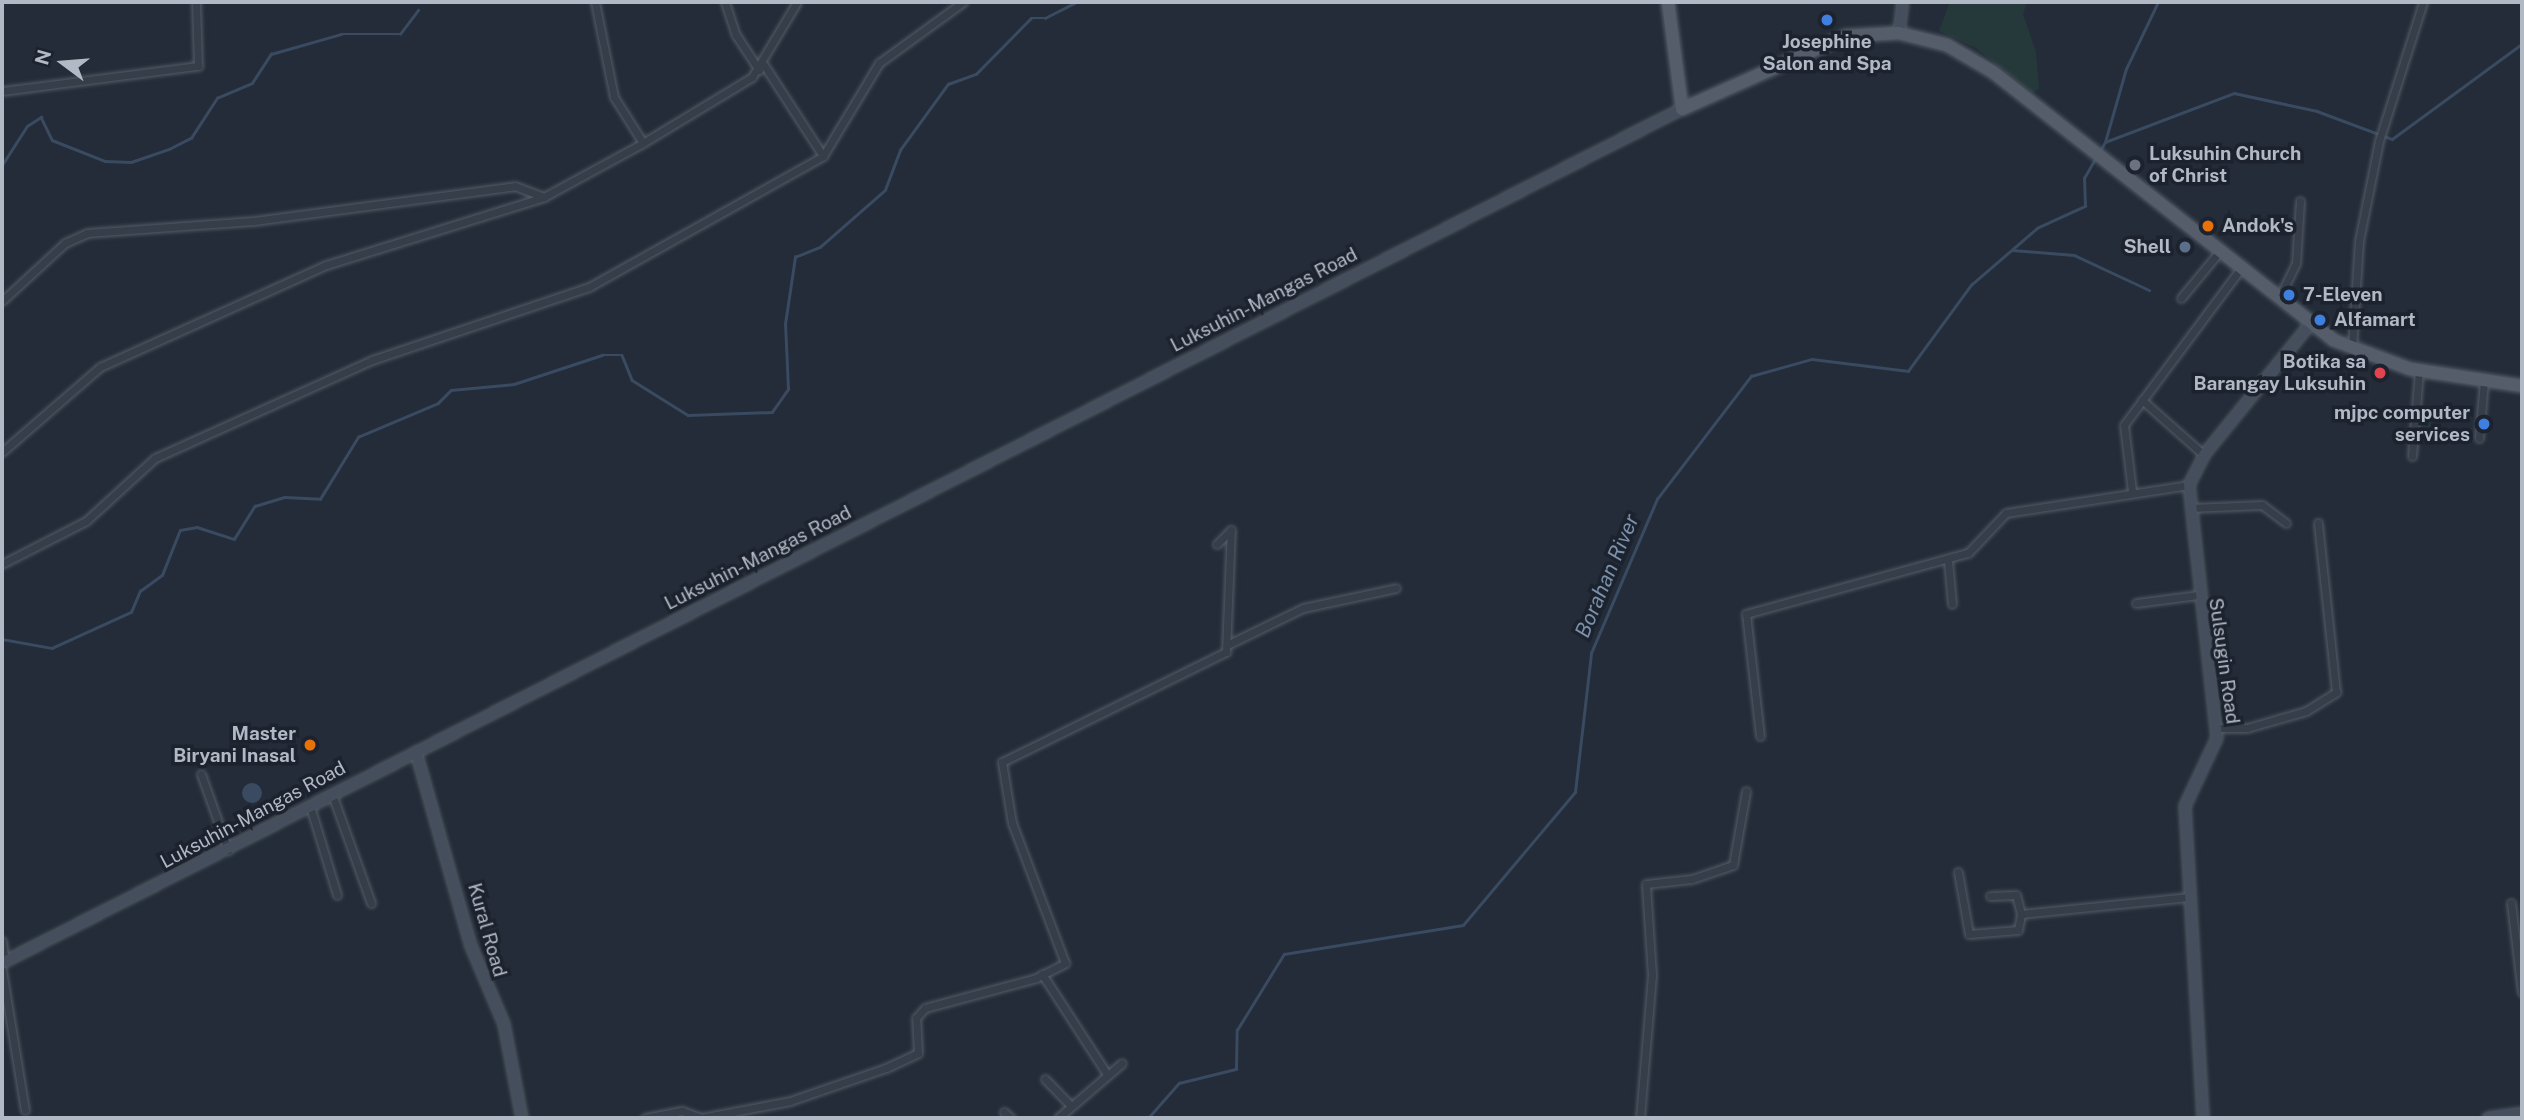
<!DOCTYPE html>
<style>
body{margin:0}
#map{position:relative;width:2524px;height:1120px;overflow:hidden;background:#232c38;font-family:"Public Sans",sans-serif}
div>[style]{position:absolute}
.green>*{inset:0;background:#26393a;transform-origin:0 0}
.water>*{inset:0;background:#394a61}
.round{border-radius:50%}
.stream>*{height:2.5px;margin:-1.25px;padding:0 1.25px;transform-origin:1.25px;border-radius:1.25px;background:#394a61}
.roads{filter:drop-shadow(0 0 2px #545c67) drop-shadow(0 0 2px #545c67)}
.street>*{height:7px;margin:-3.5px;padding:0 3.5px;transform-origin:3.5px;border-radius:3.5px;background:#363e49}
.secondary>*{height:10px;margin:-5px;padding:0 5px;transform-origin:5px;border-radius:5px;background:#454e5c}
.primary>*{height:12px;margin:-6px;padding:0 6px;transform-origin:6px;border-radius:6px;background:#545d69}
.dots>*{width:19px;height:19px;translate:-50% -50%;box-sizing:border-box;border:4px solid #1c232e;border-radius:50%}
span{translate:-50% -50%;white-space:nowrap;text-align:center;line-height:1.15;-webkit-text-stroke:7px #1c232e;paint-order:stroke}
.poi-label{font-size:19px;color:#b1b9c5;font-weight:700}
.left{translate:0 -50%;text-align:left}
.right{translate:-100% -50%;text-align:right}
.street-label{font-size:19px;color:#b1b9c5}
.water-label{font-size:21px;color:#7b90ab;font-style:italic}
.frame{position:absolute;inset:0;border:4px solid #b1b9c5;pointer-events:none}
.north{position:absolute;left:28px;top:28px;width:70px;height:70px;-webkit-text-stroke:5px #1c232e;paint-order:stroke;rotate:286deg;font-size:19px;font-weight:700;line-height:28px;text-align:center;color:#b1b9c5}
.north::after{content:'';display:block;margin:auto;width:24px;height:32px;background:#b1b9c5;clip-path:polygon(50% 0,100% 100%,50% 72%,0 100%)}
</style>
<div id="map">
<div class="green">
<div style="clip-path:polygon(1950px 2px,2027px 2px,2023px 14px,2036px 52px,2039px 89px,2032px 93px,1976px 48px,1939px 31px)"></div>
<div style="left:2417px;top:404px;width:16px;height:36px;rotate:7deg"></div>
</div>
<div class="water">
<div class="round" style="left:242px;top:783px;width:20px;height:20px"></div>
</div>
<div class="stream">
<div style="left:2105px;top:142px;width:76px;rotate:-74deg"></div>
<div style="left:2126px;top:69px;width:74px;rotate:-64.5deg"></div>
<div style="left:2100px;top:151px;width:10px;rotate:-61deg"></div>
<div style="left:2105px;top:142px;width:138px;rotate:-20.8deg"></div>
<div style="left:2234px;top:93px;width:85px;rotate:12.2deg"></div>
<div style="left:2317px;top:111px;width:80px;rotate:20.5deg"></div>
<div style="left:2392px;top:139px;width:161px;rotate:-36.2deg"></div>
<div style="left:2px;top:165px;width:46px;rotate:-57.3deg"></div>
<div style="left:27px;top:126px;width:17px;rotate:-33deg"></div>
<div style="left:41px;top:117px;width:25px;rotate:64deg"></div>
<div style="left:52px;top:140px;width:57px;rotate:21.6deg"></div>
<div style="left:105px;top:161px;width:26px;rotate:2deg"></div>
<div style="left:131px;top:162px;width:40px;rotate:-18.9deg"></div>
<div style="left:169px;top:149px;width:25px;rotate:-27deg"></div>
<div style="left:191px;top:138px;width:48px;rotate:-57deg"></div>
<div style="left:217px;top:98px;width:38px;rotate:-23deg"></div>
<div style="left:252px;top:83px;width:35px;rotate:-57deg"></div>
<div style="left:271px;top:54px;width:73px;rotate:-15.9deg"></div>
<div style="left:341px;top:34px;width:59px"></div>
<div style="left:400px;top:34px;width:30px;rotate:-53deg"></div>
<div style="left:2012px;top:250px;width:62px;rotate:4.6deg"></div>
<div style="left:2074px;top:255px;width:83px;rotate:25deg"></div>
<div style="left:2px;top:639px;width:51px;rotate:10.2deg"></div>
<div style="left:52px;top:648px;width:87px;rotate:-24.5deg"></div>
<div style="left:131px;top:612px;width:23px;rotate:-67deg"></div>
<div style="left:140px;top:591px;width:27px;rotate:-36deg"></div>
<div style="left:162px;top:575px;width:48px;rotate:-68.2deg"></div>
<div style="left:180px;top:530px;width:17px;rotate:-10deg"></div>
<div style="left:197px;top:527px;width:39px;rotate:18deg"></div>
<div style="left:234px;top:539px;width:39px;rotate:-58deg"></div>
<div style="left:255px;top:506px;width:31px;rotate:-17deg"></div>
<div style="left:285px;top:497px;width:35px;rotate:3deg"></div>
<div style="left:320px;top:499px;width:73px;rotate:-58.5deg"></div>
<div style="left:358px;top:437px;width:87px;rotate:-23deg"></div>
<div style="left:438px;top:403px;width:18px;rotate:-45deg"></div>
<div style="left:451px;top:390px;width:63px;rotate:-5.4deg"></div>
<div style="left:514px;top:384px;width:93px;rotate:-18.2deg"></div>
<div style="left:602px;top:355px;width:20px"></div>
<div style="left:622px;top:355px;width:27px;rotate:68deg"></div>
<div style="left:632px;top:380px;width:66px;rotate:32deg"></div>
<div style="left:688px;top:415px;width:84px;rotate:-2deg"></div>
<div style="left:772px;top:412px;width:28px;rotate:-55deg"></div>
<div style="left:788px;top:389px;width:65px;rotate:-92.6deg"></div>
<div style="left:785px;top:324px;width:68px;rotate:-81.5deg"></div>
<div style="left:795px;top:257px;width:27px;rotate:-22deg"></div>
<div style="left:820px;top:247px;width:86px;rotate:-41.2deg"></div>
<div style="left:885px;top:190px;width:43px;rotate:-69.4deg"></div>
<div style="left:900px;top:150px;width:82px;rotate:-54deg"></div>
<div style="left:948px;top:84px;width:30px;rotate:-20deg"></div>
<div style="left:976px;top:74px;width:78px;rotate:-45.5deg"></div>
<div style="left:1031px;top:18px;width:14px"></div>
<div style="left:1045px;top:18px;width:36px;rotate:-27deg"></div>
<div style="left:1148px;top:1118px;width:47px;rotate:-48.5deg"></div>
<div style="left:1179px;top:1083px;width:59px;rotate:-13.8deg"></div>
<div style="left:1236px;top:1069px;width:39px;rotate:-89deg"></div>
<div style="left:1237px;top:1030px;width:89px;rotate:-58.3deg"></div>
<div style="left:1284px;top:954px;width:181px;rotate:-9.2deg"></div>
<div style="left:1463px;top:925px;width:174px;rotate:-49.9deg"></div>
<div style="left:1575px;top:792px;width:140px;rotate:-83.4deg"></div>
<div style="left:1591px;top:653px;width:168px;rotate:-66.8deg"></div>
<div style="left:1657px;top:499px;width:155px;rotate:-52.6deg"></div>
<div style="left:1751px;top:376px;width:63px;rotate:-15.6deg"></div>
<div style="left:1812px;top:359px;width:97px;rotate:7.1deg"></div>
<div style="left:1908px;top:371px;width:107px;rotate:-53.8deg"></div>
<div style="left:1971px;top:285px;width:87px;rotate:-40.8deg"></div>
<div style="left:2037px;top:228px;width:53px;rotate:-24.6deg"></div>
<div style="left:2085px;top:206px;width:28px;rotate:-92deg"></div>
<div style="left:2084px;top:178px;width:24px;rotate:-60deg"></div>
</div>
<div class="roads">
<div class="street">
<div style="left:595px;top:2px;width:97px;rotate:78.7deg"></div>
<div style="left:614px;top:97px;width:54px;rotate:57.8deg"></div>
<div style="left:725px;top:2px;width:35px;rotate:72deg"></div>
<div style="left:736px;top:35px;width:42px;rotate:56.7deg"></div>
<div style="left:764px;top:65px;width:108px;rotate:57deg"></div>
<div style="left:2px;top:91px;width:198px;rotate:-7.3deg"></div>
<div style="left:198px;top:66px;width:64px;rotate:-91.8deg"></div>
<div style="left:2181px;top:298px;width:60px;rotate:-50.4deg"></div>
<div style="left:2279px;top:298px;width:39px;rotate:-64deg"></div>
<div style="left:2296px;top:263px;width:62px;rotate:-86.3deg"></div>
<div style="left:2px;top:301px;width:86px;rotate:-42.6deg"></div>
<div style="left:65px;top:243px;width:24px;rotate:-24deg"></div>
<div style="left:87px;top:233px;width:167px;rotate:-4.1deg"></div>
<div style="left:254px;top:221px;width:263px;rotate:-7.6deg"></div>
<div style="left:515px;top:186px;width:31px;rotate:21deg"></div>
<div style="left:2352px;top:349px;width:108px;rotate:-86.3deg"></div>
<div style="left:2359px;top:241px;width:102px;rotate:-78.7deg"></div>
<div style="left:2379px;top:141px;width:146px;rotate:-72.4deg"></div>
<div style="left:2142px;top:400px;width:83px;rotate:41.6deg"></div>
<div style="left:2479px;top:438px;width:57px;rotate:-85deg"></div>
<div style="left:2px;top:452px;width:130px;rotate:-40.9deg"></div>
<div style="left:100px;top:367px;width:248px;rotate:-24.3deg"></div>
<div style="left:326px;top:265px;width:228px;rotate:-17.3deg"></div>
<div style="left:544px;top:197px;width:113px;rotate:-28.6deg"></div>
<div style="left:643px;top:143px;width:127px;rotate:-31.2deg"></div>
<div style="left:752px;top:77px;width:87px;rotate:-59deg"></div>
<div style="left:2412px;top:456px;width:85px;rotate:-85.3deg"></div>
<div style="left:2132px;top:491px;width:66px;rotate:-96.9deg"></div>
<div style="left:2124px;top:425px;width:196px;rotate:-53.3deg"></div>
<div style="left:2190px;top:508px;width:72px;rotate:-2.4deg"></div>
<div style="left:2262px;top:505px;width:30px;rotate:37deg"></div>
<div style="left:1948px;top:560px;width:44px;rotate:84.8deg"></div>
<div style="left:2px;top:564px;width:94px;rotate:-27.1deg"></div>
<div style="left:86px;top:521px;width:93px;rotate:-42.4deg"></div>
<div style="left:155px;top:458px;width:238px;rotate:-24.3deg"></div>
<div style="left:372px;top:360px;width:229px;rotate:-18.6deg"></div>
<div style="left:589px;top:287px;width:268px;rotate:-29.2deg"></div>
<div style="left:823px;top:156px;width:109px;rotate:-58.9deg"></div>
<div style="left:879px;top:63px;width:104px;rotate:-36deg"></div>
<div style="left:2136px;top:603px;width:63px;rotate:-7.4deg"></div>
<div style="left:1229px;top:644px;width:82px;rotate:-25.9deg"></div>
<div style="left:1303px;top:608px;width:95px;rotate:-12.1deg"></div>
<div style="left:2216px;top:728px;width:31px"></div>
<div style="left:2247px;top:728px;width:61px;rotate:-16.1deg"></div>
<div style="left:2306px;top:711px;width:36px;rotate:-32deg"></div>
<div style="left:2336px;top:692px;width:170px;rotate:-96.1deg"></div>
<div style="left:1760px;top:736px;width:123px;rotate:-96.5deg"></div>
<div style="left:1746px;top:614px;width:230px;rotate:-15.4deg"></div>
<div style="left:1968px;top:553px;width:55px;rotate:-46.5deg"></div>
<div style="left:2006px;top:513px;width:185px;rotate:-8.7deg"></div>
<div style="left:201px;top:774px;width:81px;rotate:70.4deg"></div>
<div style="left:332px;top:794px;width:116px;rotate:70.3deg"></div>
<div style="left:310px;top:806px;width:93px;rotate:73.1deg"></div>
<div style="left:1958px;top:872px;width:63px;rotate:79.9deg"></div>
<div style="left:1969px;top:934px;width:49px;rotate:-4.7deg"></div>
<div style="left:2018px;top:930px;width:16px;rotate:-79deg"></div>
<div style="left:2021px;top:914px;width:169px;rotate:-5.8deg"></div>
<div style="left:1990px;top:896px;width:26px;rotate:-2deg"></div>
<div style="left:2016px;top:895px;width:20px;rotate:75deg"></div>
<div style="left:2511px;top:903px;width:90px;rotate:83deg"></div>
<div style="left:2px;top:941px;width:21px;rotate:82deg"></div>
<div style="left:2px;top:970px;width:142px;rotate:80.7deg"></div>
<div style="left:1042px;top:974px;width:119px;rotate:57deg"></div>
<div style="left:1045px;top:1079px;width:36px;rotate:46deg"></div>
<div style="left:1004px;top:1112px;width:9px;rotate:41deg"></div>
<div style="left:645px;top:1118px;width:38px;rotate:-11deg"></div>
<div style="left:682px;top:1111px;width:20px;rotate:20deg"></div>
<div style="left:701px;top:1118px;width:91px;rotate:-10.8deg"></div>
<div style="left:790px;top:1101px;width:102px;rotate:-19deg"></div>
<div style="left:886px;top:1068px;width:35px;rotate:-25deg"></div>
<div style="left:918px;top:1053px;width:35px;rotate:-93deg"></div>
<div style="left:916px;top:1018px;width:13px;rotate:-48deg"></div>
<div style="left:925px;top:1008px;width:115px;rotate:-15.1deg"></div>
<div style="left:1036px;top:978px;width:33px;rotate:-27deg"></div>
<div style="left:1065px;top:963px;width:150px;rotate:-110.7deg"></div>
<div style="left:1012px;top:823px;width:62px;rotate:-99.3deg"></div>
<div style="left:1002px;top:762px;width:250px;rotate:-26.2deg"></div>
<div style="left:1226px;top:652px;width:122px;rotate:-87.7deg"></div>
<div style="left:1231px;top:530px;width:20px;rotate:135deg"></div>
<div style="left:1058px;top:1118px;width:84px;rotate:-40.7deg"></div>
<div style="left:1640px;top:1118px;width:144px;rotate:-85.2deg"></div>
<div style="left:1652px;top:975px;width:91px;rotate:-93.8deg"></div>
<div style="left:1646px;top:884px;width:46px;rotate:-6.2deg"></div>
<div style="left:1692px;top:879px;width:43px;rotate:-18.9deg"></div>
<div style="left:1733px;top:865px;width:75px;rotate:-80deg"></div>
</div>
<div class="secondary">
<div style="left:1899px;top:33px;width:31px;rotate:-83deg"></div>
<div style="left:416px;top:752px;width:202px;rotate:74.2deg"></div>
<div style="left:471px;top:946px;width:85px;rotate:67.1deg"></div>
<div style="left:504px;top:1024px;width:96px;rotate:79.2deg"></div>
<div style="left:2px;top:963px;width:1885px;rotate:-26.95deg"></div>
<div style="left:2203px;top:1118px;width:313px;rotate:-93.3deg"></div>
<div style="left:2185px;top:806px;width:75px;rotate:-64.8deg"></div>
<div style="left:2217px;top:738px;width:255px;rotate:-96.3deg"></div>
<div style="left:2189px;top:485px;width:34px;rotate:-63deg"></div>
<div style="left:2204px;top:455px;width:169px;rotate:-51deg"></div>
<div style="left:2488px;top:1118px;width:34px;rotate:-8deg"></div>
</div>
<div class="primary">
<div style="left:1668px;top:2px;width:108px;rotate:82.5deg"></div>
<div style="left:1682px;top:109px;width:180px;rotate:-24deg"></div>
<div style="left:1846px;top:36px;width:53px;rotate:-3.2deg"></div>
<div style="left:1899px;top:33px;width:49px;rotate:14deg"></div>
<div style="left:1947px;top:45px;width:53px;rotate:30.4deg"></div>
<div style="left:1993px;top:72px;width:433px;rotate:38.2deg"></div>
<div style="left:2333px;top:340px;width:82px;rotate:20.6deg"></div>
<div style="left:2410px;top:369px;width:113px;rotate:8.6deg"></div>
</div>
</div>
<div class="dots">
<div style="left:1827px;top:20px;background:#3f7fe0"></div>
<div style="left:2135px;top:165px;background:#6b7280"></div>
<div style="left:2208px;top:226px;background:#e8710a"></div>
<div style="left:2185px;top:247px;background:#5c6f8a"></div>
<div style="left:2289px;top:295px;background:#3f7fe0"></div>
<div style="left:2320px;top:320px;background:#3f7fe0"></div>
<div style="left:2380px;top:373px;background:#e0444e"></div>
<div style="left:2484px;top:424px;background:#3f7fe0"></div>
<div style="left:310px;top:745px;background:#e8710a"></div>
</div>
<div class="poi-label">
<span style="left:1827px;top:53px">Josephine<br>Salon and Spa</span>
<span class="left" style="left:2149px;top:165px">Luksuhin Church<br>of Christ</span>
<span class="left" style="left:2222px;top:226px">Andok's</span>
<span class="right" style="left:2171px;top:247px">Shell</span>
<span class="left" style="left:2303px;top:295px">7-Eleven</span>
<span class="left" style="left:2334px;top:320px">Alfamart</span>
<span class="right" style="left:2366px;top:373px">Botika sa<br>Barangay Luksuhin</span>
<span class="right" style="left:2470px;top:424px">mjpc computer<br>services</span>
<span class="right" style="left:296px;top:745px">Master<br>Biryani Inasal</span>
</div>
<div class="street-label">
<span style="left:1264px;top:300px;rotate:-27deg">Luksuhin-Mangas Road</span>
<span style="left:758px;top:558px;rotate:-27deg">Luksuhin-Mangas Road</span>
<span style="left:2224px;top:661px;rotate:82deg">Sulsugin Road</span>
<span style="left:253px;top:815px;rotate:-28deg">Luksuhin-Mangas Road</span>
<span style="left:487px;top:930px;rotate:74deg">Kural Road</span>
</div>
<div class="water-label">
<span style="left:1607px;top:576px;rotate:-67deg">Borahan River</span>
</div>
<div class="frame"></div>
<div class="north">N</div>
</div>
